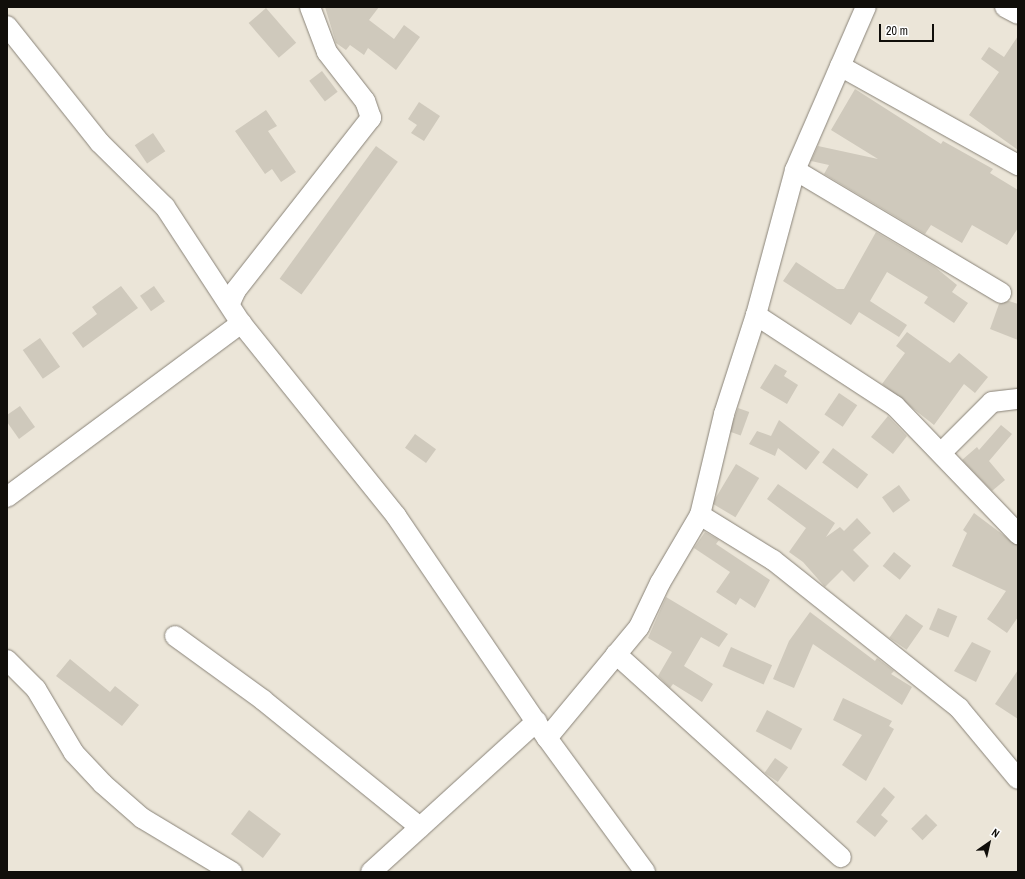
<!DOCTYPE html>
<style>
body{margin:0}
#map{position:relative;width:1025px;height:879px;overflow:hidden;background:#ebe5d8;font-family:"Archivo Narrow",sans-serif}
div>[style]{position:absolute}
.building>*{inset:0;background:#cfc9bc;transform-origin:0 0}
.roads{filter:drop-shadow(0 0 1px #898378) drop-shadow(0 0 1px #898378)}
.minor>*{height:20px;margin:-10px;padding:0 10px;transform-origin:10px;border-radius:10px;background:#fff}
span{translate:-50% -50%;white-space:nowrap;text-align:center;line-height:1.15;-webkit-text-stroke:3px #fff;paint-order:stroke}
.frame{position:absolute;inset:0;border:8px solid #100e0a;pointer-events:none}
.north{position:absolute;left:969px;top:823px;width:40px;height:40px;-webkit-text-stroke:3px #fff;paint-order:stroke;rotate:34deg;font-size:11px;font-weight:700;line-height:16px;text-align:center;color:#100e0a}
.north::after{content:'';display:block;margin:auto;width:14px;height:18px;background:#100e0a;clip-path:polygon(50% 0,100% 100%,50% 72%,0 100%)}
.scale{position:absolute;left:879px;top:24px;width:55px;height:18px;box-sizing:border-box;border:2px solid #100e0a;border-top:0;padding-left:5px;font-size:12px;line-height:14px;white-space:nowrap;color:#100e0a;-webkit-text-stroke:3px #fff;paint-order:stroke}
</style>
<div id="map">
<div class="building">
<div style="clip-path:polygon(325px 7px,379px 7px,369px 20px,394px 39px,404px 25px,420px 37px,396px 70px,368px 48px,364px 55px,350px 45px,346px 50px,336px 43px)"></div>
<div style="left:266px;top:8px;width:46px;height:23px;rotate:49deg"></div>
<div style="clip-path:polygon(1018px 36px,1018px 150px,969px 115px,999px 72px,981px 59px,989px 47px,1004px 57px)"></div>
<div style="left:322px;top:71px;width:26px;height:16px;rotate:53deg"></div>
<div style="clip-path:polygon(855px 89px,941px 144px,943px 141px,993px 169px,990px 173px,1018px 190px,1018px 228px,1007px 245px,972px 225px,962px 243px,931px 225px,925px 234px,824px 174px,829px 165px,811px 161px,818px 146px,878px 159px,831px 130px)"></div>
<div style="clip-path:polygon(419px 102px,440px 116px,424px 141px,411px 133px,417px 125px,408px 119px)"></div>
<div style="clip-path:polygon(266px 110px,277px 126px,268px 131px,296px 172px,281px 182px,272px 169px,265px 174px,235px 131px)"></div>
<div style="left:153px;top:133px;width:22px;height:22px;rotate:56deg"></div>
<div style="left:376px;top:146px;width:27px;height:164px;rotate:36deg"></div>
<div style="clip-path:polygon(876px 232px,935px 267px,957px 285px,952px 292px,968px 303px,954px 323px,924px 303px,928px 297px,887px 272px,870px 301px,907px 325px,899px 337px,859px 312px,851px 325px,783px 281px,796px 262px,837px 289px,844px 289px)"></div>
<div style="clip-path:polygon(121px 286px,138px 308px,83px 348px,72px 333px,97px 314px,92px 307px)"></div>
<div style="left:154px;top:286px;width:19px;height:17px;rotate:55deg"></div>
<div style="clip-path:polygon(1009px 301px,1018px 304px,1018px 340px,990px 329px,999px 304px)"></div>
<div style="clip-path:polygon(907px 332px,950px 363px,959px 353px,988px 377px,975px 393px,964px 384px,934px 425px,882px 384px,905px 353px,896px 346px)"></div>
<div style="left:40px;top:338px;width:35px;height:21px;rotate:55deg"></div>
<div style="clip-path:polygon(775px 364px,787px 371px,784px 376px,798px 385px,787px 404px,760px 388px)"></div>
<div style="left:839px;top:393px;width:22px;height:26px;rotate:34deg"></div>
<div style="clip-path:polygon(20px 406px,35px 427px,19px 439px,7px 422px,7px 415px)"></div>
<div style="left:738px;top:408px;width:12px;height:25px;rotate:20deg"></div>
<div style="clip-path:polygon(888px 416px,907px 436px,893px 454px,871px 437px)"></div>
<div style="clip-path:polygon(779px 420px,820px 452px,806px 470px,778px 448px,775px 456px,749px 444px,757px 431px,771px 436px)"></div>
<div style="clip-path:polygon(1001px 425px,1012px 434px,989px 461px,1005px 480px,992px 491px,962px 460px,977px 447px,979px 450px)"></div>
<div style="left:415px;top:434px;width:26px;height:17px;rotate:36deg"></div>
<div style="left:833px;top:448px;width:44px;height:18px;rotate:37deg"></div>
<div style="left:736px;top:464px;width:27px;height:46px;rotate:31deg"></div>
<div style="clip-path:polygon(778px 484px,835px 523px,826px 537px,840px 527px,844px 531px,857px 518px,871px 533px,853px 550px,869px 566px,854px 582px,842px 570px,825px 587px,803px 562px,789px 552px,806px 528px,767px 499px)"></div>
<div style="left:899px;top:485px;width:19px;height:21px;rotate:54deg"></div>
<div style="clip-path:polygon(974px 513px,1018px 546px,1018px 617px,1007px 633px,987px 619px,1006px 591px,952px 566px,967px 533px,963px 530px)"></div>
<div style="clip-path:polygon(705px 532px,719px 540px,716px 544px,770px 580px,755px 608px,740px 598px,736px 605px,716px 592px,730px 572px,694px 548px)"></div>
<div style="left:894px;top:552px;width:22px;height:18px;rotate:39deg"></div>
<div style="clip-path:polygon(666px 597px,728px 634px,719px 647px,701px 637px,684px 666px,713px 684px,702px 702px,673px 684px,670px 688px,658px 676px,672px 652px,648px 638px)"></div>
<div style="left:938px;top:608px;width:21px;height:23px;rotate:23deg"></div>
<div style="clip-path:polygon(810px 612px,875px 661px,877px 658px,894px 671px,891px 674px,912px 687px,902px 705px,813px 644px,794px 688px,773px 679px,789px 641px)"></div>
<div style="left:906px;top:614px;width:21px;height:29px;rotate:35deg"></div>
<div style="clip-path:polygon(972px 642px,991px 651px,976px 682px,954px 671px)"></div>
<div style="left:731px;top:647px;width:45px;height:21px;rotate:24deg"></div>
<div style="clip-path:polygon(70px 659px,110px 692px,115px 686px,139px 705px,122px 726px,56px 676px)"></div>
<div style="clip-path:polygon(1018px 670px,1018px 719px,995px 704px)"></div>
<div style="clip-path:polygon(843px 698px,892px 721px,889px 726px,894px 729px,866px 781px,842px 765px,862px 735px,833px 720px)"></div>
<div style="left:767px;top:710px;width:40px;height:24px;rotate:28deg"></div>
<div style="left:775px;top:758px;width:16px;height:18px;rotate:35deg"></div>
<div style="clip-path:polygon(884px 787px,895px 797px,881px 815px,888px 821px,875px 837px,856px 822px)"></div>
<div style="left:249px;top:810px;width:40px;height:30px;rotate:37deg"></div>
<div style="left:926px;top:814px;width:16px;height:21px;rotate:45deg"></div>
</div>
<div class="roads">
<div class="minor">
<div style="left:1005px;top:7px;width:15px;rotate:28deg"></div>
<div style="left:7px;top:26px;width:149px;rotate:51.5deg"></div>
<div style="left:100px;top:143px;width:91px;rotate:44.6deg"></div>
<div style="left:165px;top:207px;width:139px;rotate:56.8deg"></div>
<div style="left:241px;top:323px;width:248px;rotate:51.2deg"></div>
<div style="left:396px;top:516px;width:268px;rotate:55.8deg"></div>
<div style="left:547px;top:738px;width:166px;rotate:53.8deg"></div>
<div style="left:840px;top:66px;width:204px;rotate:29.1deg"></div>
<div style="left:795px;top:170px;width:240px;rotate:30.8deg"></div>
<div style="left:230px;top:303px;width:14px;rotate:-65deg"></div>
<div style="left:236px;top:290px;width:219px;rotate:-51.9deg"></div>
<div style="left:371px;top:118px;width:18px;rotate:-109deg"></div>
<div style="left:365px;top:101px;width:62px;rotate:-127.8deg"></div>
<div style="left:327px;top:52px;width:48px;rotate:-110.7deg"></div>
<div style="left:756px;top:315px;width:166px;rotate:33.2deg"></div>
<div style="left:895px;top:406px;width:178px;rotate:46.1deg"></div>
<div style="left:941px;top:453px;width:72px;rotate:-45deg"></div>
<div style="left:992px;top:402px;width:26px;rotate:-7deg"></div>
<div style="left:7px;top:497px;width:292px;rotate:-36.6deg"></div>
<div style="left:700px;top:515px;width:86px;rotate:31.7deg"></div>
<div style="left:773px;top:560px;width:238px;rotate:38.5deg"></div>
<div style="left:959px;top:708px;width:92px;rotate:50.3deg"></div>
<div style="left:175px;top:636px;width:109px;rotate:36deg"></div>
<div style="left:263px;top:700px;width:202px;rotate:39deg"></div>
<div style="left:616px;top:654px;width:303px;rotate:42.1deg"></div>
<div style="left:7px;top:660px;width:41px;rotate:45deg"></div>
<div style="left:36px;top:689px;width:74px;rotate:59.3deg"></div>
<div style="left:74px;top:753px;width:42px;rotate:46.9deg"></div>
<div style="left:103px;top:784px;width:52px;rotate:41.1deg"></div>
<div style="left:142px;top:818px;width:105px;rotate:31deg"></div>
<div style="left:547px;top:738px;width:144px;rotate:-50.3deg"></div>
<div style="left:639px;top:627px;width:49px;rotate:-64.5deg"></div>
<div style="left:660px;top:583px;width:79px;rotate:-59.5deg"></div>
<div style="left:700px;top:515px;width:104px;rotate:-76.6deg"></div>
<div style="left:724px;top:414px;width:104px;rotate:-72.1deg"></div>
<div style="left:756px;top:315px;width:150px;rotate:-74.9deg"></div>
<div style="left:795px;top:170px;width:178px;rotate:-66.5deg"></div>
<div style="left:371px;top:872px;width:224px;rotate:-42.3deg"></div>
</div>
</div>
<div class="frame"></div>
<div class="north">N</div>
<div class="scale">20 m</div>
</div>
